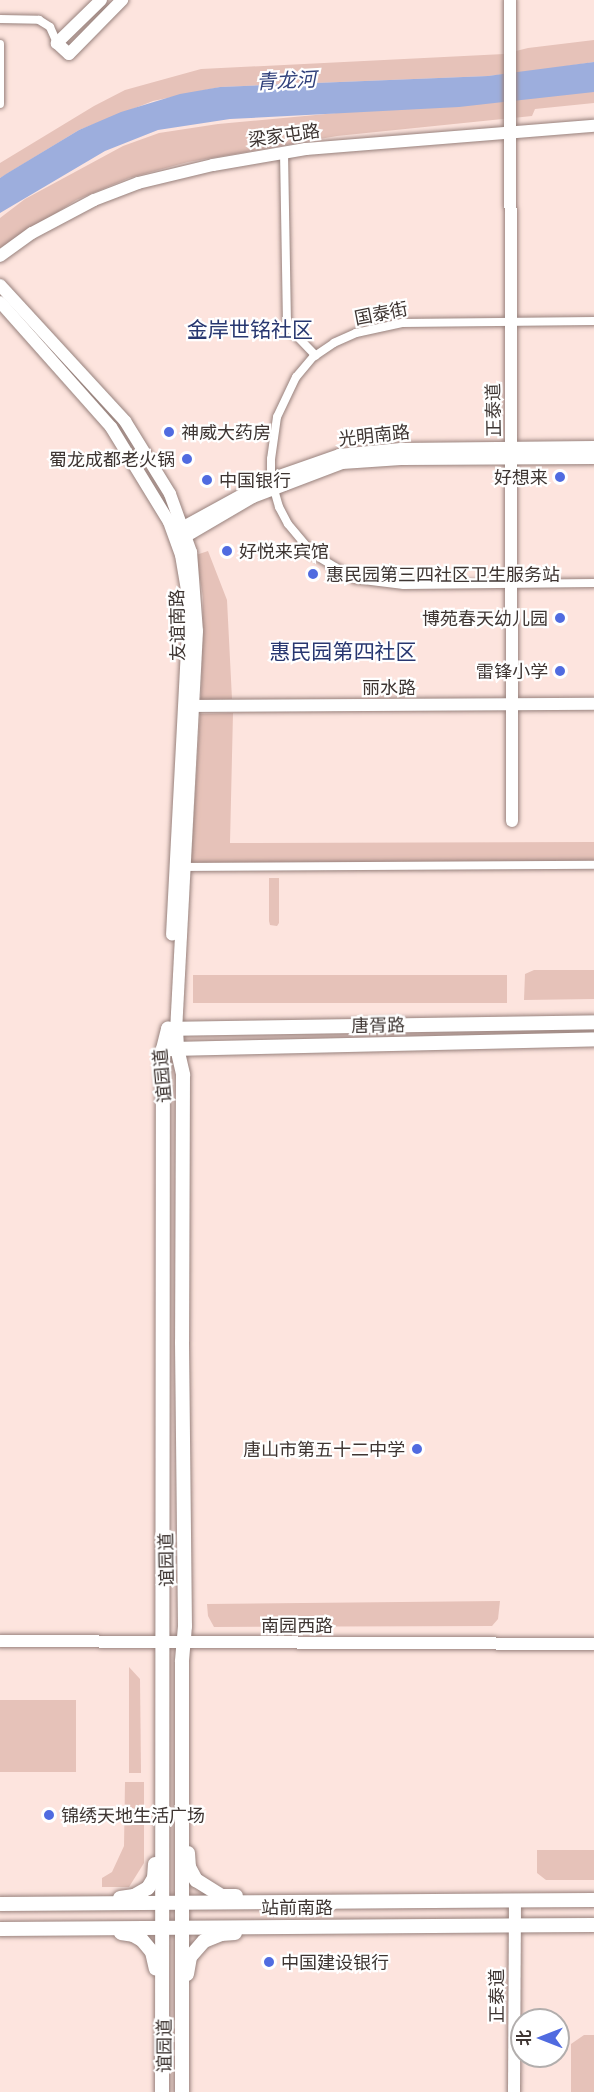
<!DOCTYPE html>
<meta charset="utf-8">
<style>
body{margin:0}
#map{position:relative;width:594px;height:2092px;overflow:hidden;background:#fde4de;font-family:"Golos Text","Noto Sans SC",sans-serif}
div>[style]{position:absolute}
.green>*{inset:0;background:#e6c2b9;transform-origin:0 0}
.water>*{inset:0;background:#9daedd}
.roads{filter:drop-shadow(0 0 2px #97817c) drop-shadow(0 0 2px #97817c)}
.street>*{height:8px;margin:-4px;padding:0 4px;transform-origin:4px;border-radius:4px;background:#fff}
.secondary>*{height:12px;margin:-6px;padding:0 6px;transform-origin:6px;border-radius:6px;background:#fff}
.primary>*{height:14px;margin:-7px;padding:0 7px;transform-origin:7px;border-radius:7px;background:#fff}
.dots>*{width:16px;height:16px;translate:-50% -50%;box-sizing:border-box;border:3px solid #fff;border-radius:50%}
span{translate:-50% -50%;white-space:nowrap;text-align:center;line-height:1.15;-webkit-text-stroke:4.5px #fff;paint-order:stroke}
.street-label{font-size:18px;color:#3e3532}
.poi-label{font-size:18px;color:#3e3532}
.left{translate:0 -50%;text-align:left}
.right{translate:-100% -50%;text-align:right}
.water-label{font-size:20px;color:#32427c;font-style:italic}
.quarter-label{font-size:21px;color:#283770}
.north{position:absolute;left:510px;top:2008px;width:60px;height:60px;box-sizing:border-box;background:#fff;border:2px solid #b2aead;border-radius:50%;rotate:270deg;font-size:16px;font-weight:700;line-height:24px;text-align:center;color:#3e3532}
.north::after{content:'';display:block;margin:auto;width:21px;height:27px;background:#506be0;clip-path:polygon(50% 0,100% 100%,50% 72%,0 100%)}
</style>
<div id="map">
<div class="green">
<div style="clip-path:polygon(594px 40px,594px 62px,541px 70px,488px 76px,220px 87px,153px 101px,79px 130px,0 178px,0 163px,94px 106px,125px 90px,201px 69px,504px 54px,528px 48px)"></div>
<div style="clip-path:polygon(594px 89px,594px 103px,535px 109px,532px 116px,337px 136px,188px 162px,129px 178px,76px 200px,0 250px,0 218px,25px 199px,123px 146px,159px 133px,218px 124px)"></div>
<div style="clip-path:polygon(208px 551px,227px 600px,232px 699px,201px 700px,203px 597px,196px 555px)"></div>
<div style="clip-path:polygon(233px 713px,230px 843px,594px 842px,594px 861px,191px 863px,200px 714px)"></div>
<div style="clip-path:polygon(269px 878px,279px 878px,279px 923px,277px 926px,270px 925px,269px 921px)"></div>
<div style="clip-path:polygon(534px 970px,594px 970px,594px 999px,524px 1000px,525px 974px)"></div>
<div style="left:507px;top:975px;width:28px;height:314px;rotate:90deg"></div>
<div style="clip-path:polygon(500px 1601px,498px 1619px,492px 1626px,214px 1627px,208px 1616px,207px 1604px)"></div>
<div style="clip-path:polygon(129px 1667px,140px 1679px,141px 1773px,129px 1773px)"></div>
<div style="left:0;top:1700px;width:76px;height:72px"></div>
<div style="clip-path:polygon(125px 1782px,144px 1782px,144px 1863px,129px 1887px,102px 1887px,102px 1878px,112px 1872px,124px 1846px)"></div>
<div style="clip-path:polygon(537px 1850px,594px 1850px,594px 1880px,546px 1880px,537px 1873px)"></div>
<div style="clip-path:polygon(584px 2035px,594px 2035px,594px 2092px,571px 2092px,571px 2044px)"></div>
</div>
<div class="water">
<div style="clip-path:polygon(594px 62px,594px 92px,459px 107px,230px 119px,158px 130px,105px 151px,0 213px,0 178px,6px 174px,79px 130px,121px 112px,180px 94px,220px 87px,488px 76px)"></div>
</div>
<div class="roads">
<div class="street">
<div style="left:0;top:19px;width:39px;rotate:1deg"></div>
<div style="left:39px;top:20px;width:13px;rotate:32deg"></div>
<div style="left:50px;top:27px;width:17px;rotate:66deg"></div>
<div style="left:0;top:44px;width:60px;rotate:90deg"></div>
<div style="left:284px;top:152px;width:167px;rotate:89deg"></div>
<div style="left:287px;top:319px;width:10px;rotate:73deg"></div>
<div style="left:290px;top:329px;width:37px;rotate:46deg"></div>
<div style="left:594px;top:321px;width:192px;rotate:179.4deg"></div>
<div style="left:402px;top:323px;width:47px;rotate:167.7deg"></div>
<div style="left:356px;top:333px;width:24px;rotate:156deg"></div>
<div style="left:334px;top:343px;width:25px;rotate:146deg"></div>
<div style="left:313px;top:357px;width:26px;rotate:130deg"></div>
<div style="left:296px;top:377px;width:44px;rotate:115.4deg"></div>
<div style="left:277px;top:417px;width:42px;rotate:98.1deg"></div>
<div style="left:271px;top:459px;width:20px;rotate:90deg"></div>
<div style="left:271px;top:479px;width:29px;rotate:74deg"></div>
<div style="left:279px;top:507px;width:19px;rotate:62deg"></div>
<div style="left:288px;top:524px;width:38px;rotate:50deg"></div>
<div style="left:312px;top:553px;width:50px;rotate:31.2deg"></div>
<div style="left:355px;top:579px;width:49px;rotate:7deg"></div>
<div style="left:404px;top:585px;width:190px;rotate:-0.6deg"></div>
<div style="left:180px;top:867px;width:414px;rotate:-0.3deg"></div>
</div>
<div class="secondary">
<div style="left:101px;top:0;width:62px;rotate:135.7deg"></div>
<div style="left:57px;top:43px;width:16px;rotate:43deg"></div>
<div style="left:69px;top:54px;width:76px;rotate:-45.5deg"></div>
<div style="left:510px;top:0;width:821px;rotate:89.86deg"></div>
<div style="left:0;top:256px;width:39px;rotate:-36deg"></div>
<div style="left:32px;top:233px;width:70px;rotate:-28deg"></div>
<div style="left:94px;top:200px;width:47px;rotate:-21.1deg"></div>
<div style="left:138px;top:183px;width:77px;rotate:-13.5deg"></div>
<div style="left:213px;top:165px;width:94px;rotate:-9.8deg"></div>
<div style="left:306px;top:149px;width:289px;rotate:-4.6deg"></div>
<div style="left:0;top:285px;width:185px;rotate:47.4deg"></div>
<div style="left:125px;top:421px;width:86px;rotate:58.3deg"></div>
<div style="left:170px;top:494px;width:62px;rotate:70.1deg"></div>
<div style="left:191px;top:552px;width:79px;rotate:85.7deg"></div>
<div style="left:197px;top:631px;width:399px;rotate:93deg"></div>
<div style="left:0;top:302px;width:167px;rotate:48.4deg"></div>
<div style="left:111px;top:427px;width:111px;rotate:58.6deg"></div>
<div style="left:169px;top:522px;width:35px;rotate:70deg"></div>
<div style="left:181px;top:555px;width:42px;rotate:80.3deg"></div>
<div style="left:188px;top:596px;width:34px;rotate:90deg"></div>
<div style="left:188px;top:630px;width:305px;rotate:93deg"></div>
<div style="left:178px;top:530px;width:106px;rotate:-28.7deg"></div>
<div style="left:271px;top:479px;width:72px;rotate:-19.4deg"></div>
<div style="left:339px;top:455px;width:62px;rotate:-5.5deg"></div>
<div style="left:401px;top:449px;width:193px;rotate:-0.6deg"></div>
<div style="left:181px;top:539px;width:83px;rotate:-30.3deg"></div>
<div style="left:253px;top:497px;width:95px;rotate:-20.9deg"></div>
<div style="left:342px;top:463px;width:59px;rotate:-3.9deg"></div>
<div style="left:401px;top:459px;width:193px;rotate:-0.3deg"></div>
<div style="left:189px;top:706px;width:405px;rotate:-0.3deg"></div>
<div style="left:0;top:1641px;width:594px;rotate:0.29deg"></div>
<div style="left:514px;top:2092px;width:192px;rotate:-89.7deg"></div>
</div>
<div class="primary">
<div style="left:176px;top:1029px;width:19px;rotate:87deg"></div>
<div style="left:177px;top:1048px;width:28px;rotate:77deg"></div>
<div style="left:183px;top:1075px;width:267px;rotate:90.2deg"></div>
<div style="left:182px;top:1342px;width:284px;rotate:89.4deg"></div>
<div style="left:185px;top:1626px;width:36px;rotate:95deg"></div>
<div style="left:182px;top:1662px;width:430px;rotate:90deg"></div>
<div style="left:168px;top:1049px;width:426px;rotate:-1.3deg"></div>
<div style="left:188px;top:1853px;width:14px;rotate:86deg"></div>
<div style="left:189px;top:1867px;width:15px;rotate:62deg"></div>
<div style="left:196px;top:1880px;width:31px;rotate:32deg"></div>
<div style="left:222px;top:1896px;width:14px"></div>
<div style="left:120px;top:1898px;width:14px;rotate:-8deg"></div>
<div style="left:134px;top:1896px;width:16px;rotate:-30deg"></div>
<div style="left:148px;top:1888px;width:12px;rotate:-59deg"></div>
<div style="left:154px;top:1878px;width:14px;rotate:-86deg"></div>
<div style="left:0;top:1904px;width:594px;rotate:-0.39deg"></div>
<div style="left:0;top:1929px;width:594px;rotate:-0.39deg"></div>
<div style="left:121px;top:1933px;width:12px;rotate:9deg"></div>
<div style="left:133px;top:1935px;width:10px;rotate:29deg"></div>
<div style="left:142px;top:1940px;width:16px;rotate:50deg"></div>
<div style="left:152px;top:1952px;width:17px;rotate:77deg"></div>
<div style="left:187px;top:1974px;width:17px;rotate:-80deg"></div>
<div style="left:190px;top:1957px;width:21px;rotate:-49deg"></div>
<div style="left:204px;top:1941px;width:18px;rotate:-22deg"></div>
<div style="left:221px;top:1934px;width:14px;rotate:-4deg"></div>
<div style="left:162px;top:2092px;width:1043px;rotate:-89.95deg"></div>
<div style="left:163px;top:1049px;width:21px;rotate:-76deg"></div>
<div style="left:168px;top:1029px;width:426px;rotate:-0.9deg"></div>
</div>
</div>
<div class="dots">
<div style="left:169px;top:432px;background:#506be0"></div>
<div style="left:187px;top:459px;background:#506be0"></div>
<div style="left:560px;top:477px;background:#506be0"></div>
<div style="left:207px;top:480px;background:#506be0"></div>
<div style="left:227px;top:551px;background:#506be0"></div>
<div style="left:313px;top:574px;background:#506be0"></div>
<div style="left:560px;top:618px;background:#506be0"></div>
<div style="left:560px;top:671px;background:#506be0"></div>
<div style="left:417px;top:1449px;background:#506be0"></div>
<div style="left:49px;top:1815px;background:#506be0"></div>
<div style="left:269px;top:1962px;background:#506be0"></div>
</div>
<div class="street-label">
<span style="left:284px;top:135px;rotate:-8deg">梁家屯路</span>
<span style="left:381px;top:313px;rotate:-11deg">国泰街</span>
<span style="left:493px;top:410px;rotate:-91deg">正泰道</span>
<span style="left:374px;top:435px;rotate:-6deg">光明南路</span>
<span style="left:177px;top:625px;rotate:-91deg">友谊南路</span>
<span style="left:389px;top:687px">丽水路</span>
<span style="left:378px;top:1025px;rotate:-1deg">唐胥路</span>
<span style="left:162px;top:1076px;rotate:-95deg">谊园道</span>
<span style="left:166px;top:1560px;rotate:-91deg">谊园道</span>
<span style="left:297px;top:1625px">南园西路</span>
<span style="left:297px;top:1907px">站前南路</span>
<span style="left:496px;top:1996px;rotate:-90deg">正泰道</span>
<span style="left:164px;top:2046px;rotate:-90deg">谊园道</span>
</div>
<div class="poi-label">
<span class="left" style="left:181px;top:432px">神威大药房</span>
<span class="right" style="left:175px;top:459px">蜀龙成都老火锅</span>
<span class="right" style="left:548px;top:477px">好想来</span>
<span class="left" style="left:219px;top:480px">中国银行</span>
<span class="left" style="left:239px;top:551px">好悦来宾馆</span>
<span class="left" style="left:326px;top:574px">惠民园第三四社区卫生服务站</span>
<span class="right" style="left:548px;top:618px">博苑春天幼儿园</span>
<span class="right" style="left:548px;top:671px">雷锋小学</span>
<span class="right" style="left:405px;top:1449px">唐山市第五十二中学</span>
<span class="left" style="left:61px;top:1815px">锦绣天地生活广场</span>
<span class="left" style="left:281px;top:1962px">中国建设银行</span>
</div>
<div class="water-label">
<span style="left:286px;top:80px;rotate:-3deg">青龙河</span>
</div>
<div class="quarter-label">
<span style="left:250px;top:329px">金岸世铭社区</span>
<span style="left:343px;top:651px">惠民园第四社区</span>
</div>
<div class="north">北</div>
</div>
